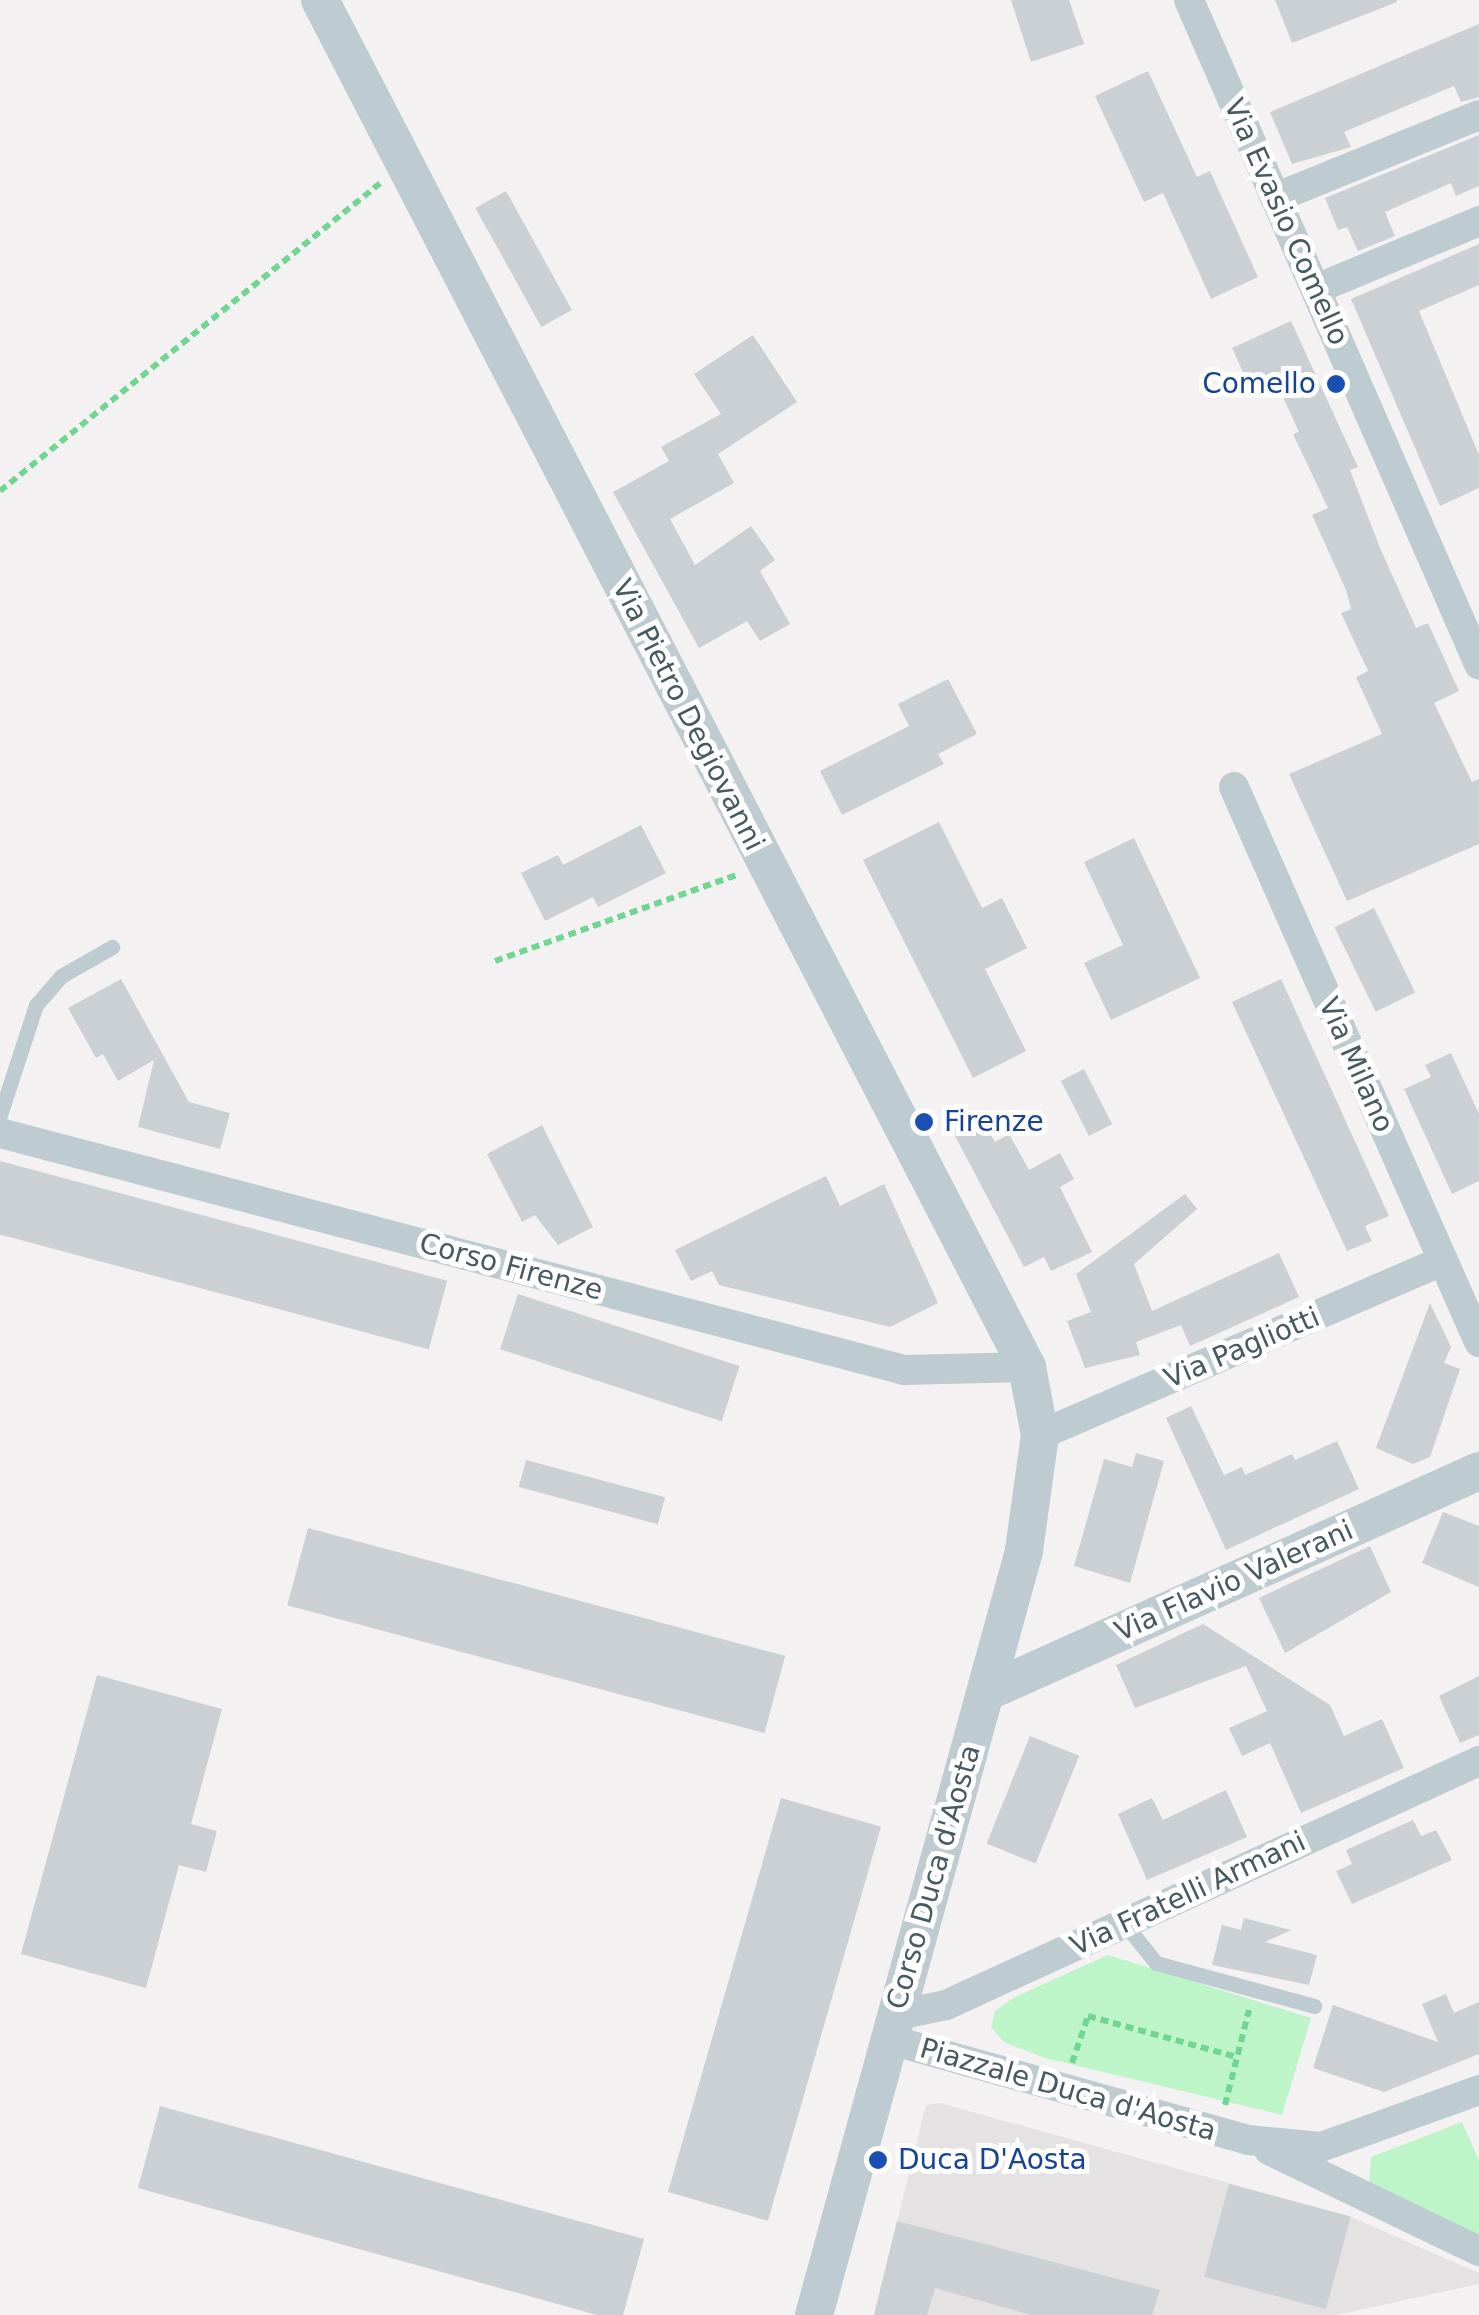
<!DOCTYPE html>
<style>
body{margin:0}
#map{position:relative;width:1479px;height:2315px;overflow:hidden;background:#f4f1f2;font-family:"DejaVu Sans",sans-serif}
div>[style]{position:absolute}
.education>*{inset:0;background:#e5e2e4}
.green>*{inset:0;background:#bdf4c8}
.building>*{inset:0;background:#cbd0d4;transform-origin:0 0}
.path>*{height:6px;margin-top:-3px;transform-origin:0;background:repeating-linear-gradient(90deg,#71d691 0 8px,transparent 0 13px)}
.service>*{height:15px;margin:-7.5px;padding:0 7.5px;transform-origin:7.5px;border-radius:7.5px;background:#beccd2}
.minor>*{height:30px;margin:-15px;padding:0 15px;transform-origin:15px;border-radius:15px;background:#beccd2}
.tertiary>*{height:38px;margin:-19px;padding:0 19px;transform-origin:19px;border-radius:19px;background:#beccd2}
.dots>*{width:28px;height:28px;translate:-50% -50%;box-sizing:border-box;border:5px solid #fff;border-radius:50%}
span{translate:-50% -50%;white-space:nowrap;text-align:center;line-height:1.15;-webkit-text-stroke:10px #fff;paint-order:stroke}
.street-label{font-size:28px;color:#475a61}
.transit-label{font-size:28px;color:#164399}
.right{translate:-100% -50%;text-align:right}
.left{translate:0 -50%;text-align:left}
</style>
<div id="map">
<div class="education">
<div style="clip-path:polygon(940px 2103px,1351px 2217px,1479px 2273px,1479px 2284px,1336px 2315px,874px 2315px,926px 2105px)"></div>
</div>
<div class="green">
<div style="clip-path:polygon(1108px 1955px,1311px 2018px,1282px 2115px,1045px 2058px,1004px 2042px,991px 2027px,995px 2011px,1015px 1997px)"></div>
<div style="clip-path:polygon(1462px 2122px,1479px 2161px,1479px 2236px,1369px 2182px,1371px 2157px)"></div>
</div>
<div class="building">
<div style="clip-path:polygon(1011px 0,1069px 0,1084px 44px,1031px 62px)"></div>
<div style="clip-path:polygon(1275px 0,1397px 0,1397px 2px,1292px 43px)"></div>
<div style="clip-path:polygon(1479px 24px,1479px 97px,1461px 102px,1454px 86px,1344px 132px,1351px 147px,1292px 164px,1270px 112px)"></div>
<div style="clip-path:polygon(1148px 71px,1197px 177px,1210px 171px,1258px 277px,1211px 299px,1163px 193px,1144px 202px,1095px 96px)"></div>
<div style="clip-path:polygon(1479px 135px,1479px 186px,1456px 196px,1451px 183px,1385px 212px,1395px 236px,1358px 251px,1347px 227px,1338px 230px,1325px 198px)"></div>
<div style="left:506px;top:191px;width:136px;height:35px;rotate:61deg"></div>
<div style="clip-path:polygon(1479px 244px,1479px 285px,1419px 311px,1479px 455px,1479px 488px,1440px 506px,1351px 299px)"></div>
<div style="clip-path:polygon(1291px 321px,1358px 467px,1350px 470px,1380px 548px,1416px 628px,1428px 623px,1459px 691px,1434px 703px,1472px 782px,1479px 779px,1479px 844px,1347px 901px,1289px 774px,1382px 734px,1356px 677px,1368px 671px,1341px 613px,1351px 609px,1346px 590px,1312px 515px,1328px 508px,1293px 434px,1299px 432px,1277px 384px,1253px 394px,1232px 348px)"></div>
<div style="clip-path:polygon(753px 335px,797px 402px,718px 454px,734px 483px,670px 519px,695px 565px,751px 526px,775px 560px,760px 571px,790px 624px,760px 641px,747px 621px,699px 648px,613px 492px,669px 461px,661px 447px,721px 414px,694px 374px)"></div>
<div style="clip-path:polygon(948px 679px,977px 734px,938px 754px,944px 764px,842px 815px,820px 771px,909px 726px,898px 704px)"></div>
<div style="clip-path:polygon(939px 822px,982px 908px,1002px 898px,1027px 948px,985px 969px,1026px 1051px,973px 1078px,863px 860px)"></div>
<div style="clip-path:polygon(641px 825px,666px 873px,598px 907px,593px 897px,545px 921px,521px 873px,558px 855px,563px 865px)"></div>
<div style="clip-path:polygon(1134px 838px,1200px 978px,1111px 1020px,1084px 963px,1123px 945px,1084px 862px)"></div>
<div style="left:1374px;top:908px;width:94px;height:44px;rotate:64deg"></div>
<div style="clip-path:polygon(121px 979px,189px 1102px,230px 1113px,220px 1149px,138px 1127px,154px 1060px,118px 1081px,103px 1054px,96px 1058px,68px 1008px)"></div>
<div style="clip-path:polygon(1281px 979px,1389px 1216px,1365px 1226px,1372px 1241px,1347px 1251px,1232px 1002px)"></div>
<div style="clip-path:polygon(1451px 1053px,1479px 1114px,1479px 1181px,1452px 1194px,1404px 1089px,1431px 1077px,1425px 1065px)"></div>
<div style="left:1084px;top:1069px;width:62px;height:26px;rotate:63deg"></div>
<div style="clip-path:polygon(981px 1117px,995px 1142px,1009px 1134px,1029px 1170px,1060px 1153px,1074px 1179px,1060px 1187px,1092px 1252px,1051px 1271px,1044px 1257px,1024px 1267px,953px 1132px)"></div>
<div style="clip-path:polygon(542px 1125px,593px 1227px,558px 1245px,535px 1215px,522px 1222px,487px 1154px)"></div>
<div style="left:0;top:1161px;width:463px;height:71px;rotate:15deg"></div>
<div style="clip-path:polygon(826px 1176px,840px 1206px,884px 1184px,938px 1303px,890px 1327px,719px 1285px,712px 1271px,691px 1281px,675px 1250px)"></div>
<div style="clip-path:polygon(1185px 1194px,1197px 1209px,1134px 1264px,1152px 1311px,1279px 1253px,1299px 1297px,1190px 1346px,1181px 1325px,1136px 1342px,1140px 1355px,1085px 1368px,1067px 1321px,1091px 1312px,1076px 1274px)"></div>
<div style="left:518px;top:1294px;width:233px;height:58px;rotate:18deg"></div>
<div style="clip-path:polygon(1430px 1303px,1451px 1347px,1444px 1363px,1460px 1369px,1430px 1457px,1413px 1464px,1376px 1448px)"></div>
<div style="clip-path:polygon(1191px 1406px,1224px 1475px,1242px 1467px,1245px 1475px,1292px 1454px,1295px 1460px,1337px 1441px,1359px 1489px,1226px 1550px,1166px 1418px)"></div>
<div style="clip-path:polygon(1136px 1453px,1164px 1461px,1130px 1583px,1074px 1566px,1104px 1459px,1132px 1467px)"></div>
<div style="left:526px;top:1460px;width:144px;height:28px;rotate:15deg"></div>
<div style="clip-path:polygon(1443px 1512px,1479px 1526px,1479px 1587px,1422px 1563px)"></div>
<div style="left:308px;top:1528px;width:494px;height:80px;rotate:15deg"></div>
<div style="clip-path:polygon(1370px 1546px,1391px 1592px,1285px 1653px,1259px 1598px)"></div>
<div style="clip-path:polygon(1203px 1624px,1330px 1705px,1344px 1736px,1382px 1719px,1404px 1768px,1301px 1813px,1270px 1743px,1242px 1756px,1229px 1728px,1267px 1711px,1246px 1666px,1135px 1708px,1116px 1665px)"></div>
<div style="clip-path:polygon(97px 1675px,222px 1709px,191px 1824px,217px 1831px,206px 1872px,179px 1865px,146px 1988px,21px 1954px)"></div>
<div style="clip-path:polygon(1479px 1676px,1479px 1735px,1460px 1743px,1439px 1696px)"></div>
<div style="left:1030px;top:1736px;width:53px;height:116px;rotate:22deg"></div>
<div style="clip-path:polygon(1226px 1790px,1247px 1837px,1147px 1880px,1118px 1814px,1152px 1798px,1163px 1820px)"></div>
<div style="left:781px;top:1798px;width:104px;height:410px;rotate:16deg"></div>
<div style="clip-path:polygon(1413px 1820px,1421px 1836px,1436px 1830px,1452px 1860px,1352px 1904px,1336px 1871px,1352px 1864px,1346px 1850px)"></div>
<div style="clip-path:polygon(1244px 1918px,1291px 1930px,1265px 1942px,1317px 1955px,1309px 1985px,1212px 1965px,1222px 1925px,1241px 1930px)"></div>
<div style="clip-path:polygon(1446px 1994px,1454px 2013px,1479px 2002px,1479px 2054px,1384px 2092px,1313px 2068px,1333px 2005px,1438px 2042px,1422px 2004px)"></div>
<div style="clip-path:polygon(160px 2106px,644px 2239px,623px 2315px,597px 2315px,138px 2188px)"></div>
<div style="left:1229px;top:2184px;width:126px;height:96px;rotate:15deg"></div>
<div style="clip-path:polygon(897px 2221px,1160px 2290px,1152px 2315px,1031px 2315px,935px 2288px,927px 2315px,874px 2315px)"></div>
</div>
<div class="path">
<div style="left:0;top:491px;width:489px;rotate:-39deg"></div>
<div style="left:495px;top:961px;width:256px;rotate:-19.6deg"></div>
<div style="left:1072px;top:2063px;width:50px;rotate:-71.2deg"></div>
<div style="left:1088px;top:2016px;width:155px;rotate:15.4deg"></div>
<div style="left:1225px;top:2105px;width:98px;rotate:-75.8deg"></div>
</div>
<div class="service">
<div style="left:0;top:1115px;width:116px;rotate:-71.9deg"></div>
<div style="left:36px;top:1005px;width:38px;rotate:-49deg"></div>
<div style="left:61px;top:976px;width:59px;rotate:-29.6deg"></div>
<div style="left:1124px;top:1923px;width:51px;rotate:51.3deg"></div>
<div style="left:1156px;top:1963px;width:164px;rotate:15.2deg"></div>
</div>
<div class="minor">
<div style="left:1189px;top:0;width:725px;rotate:66.41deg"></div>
<div style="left:1275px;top:198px;width:220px;rotate:-22.1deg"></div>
<div style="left:1316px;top:289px;width:177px;rotate:-22.6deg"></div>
<div style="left:1234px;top:787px;width:607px;rotate:66.18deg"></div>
<div style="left:0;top:1133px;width:935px;rotate:14.69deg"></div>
<div style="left:904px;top:1370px;width:123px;rotate:-1.4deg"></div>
<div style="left:1040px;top:1435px;width:439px;rotate:-23.4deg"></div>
<div style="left:893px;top:2016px;width:54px;rotate:-11.7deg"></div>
<div style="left:946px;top:2005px;width:586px;rotate:-24.6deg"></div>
<div style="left:887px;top:2039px;width:375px;rotate:15.6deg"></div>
<div style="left:1248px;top:2140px;width:73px;rotate:5.5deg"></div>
<div style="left:1321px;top:2147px;width:168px;rotate:-19.8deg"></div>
<div style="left:1269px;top:2150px;width:233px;rotate:25.7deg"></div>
</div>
<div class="tertiary">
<div style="left:320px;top:0;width:1539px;rotate:62.65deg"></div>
<div style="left:1027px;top:1367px;width:69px;rotate:79.2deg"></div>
<div style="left:1040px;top:1435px;width:117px;rotate:97.9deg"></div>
<div style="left:1024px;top:1551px;width:792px;rotate:105.37deg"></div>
<div style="left:989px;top:1691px;width:537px;rotate:-24.18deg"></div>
</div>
<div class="dots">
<div style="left:1336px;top:384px;background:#1a4fb4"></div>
<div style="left:924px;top:1122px;background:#1a4fb4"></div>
<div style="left:878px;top:2160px;background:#1a4fb4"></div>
</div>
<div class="street-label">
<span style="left:1286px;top:222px;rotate:66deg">Via Evasio Comello</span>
<span style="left:688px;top:715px;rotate:63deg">Via Pietro Degiovanni</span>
<span style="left:1356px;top:1065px;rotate:66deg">Via Milano</span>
<span style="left:511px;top:1267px;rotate:15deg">Corso Firenze</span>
<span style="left:1242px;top:1348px;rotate:-23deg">Via Pagliotti</span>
<span style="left:1234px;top:1581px;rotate:-24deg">Via Flavio Valerani</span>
<span style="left:934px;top:1877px;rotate:-74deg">Corso Duca d'Aosta</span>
<span style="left:1188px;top:1894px;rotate:-25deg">Via Fratelli Armani</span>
<span style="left:1068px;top:2090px;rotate:16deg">Piazzale Duca d'Aosta</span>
</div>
<div class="transit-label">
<span class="right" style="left:1316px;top:384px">Comello</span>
<span class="left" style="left:944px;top:1122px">Firenze</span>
<span class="left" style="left:898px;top:2160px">Duca D'Aosta</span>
</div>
</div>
